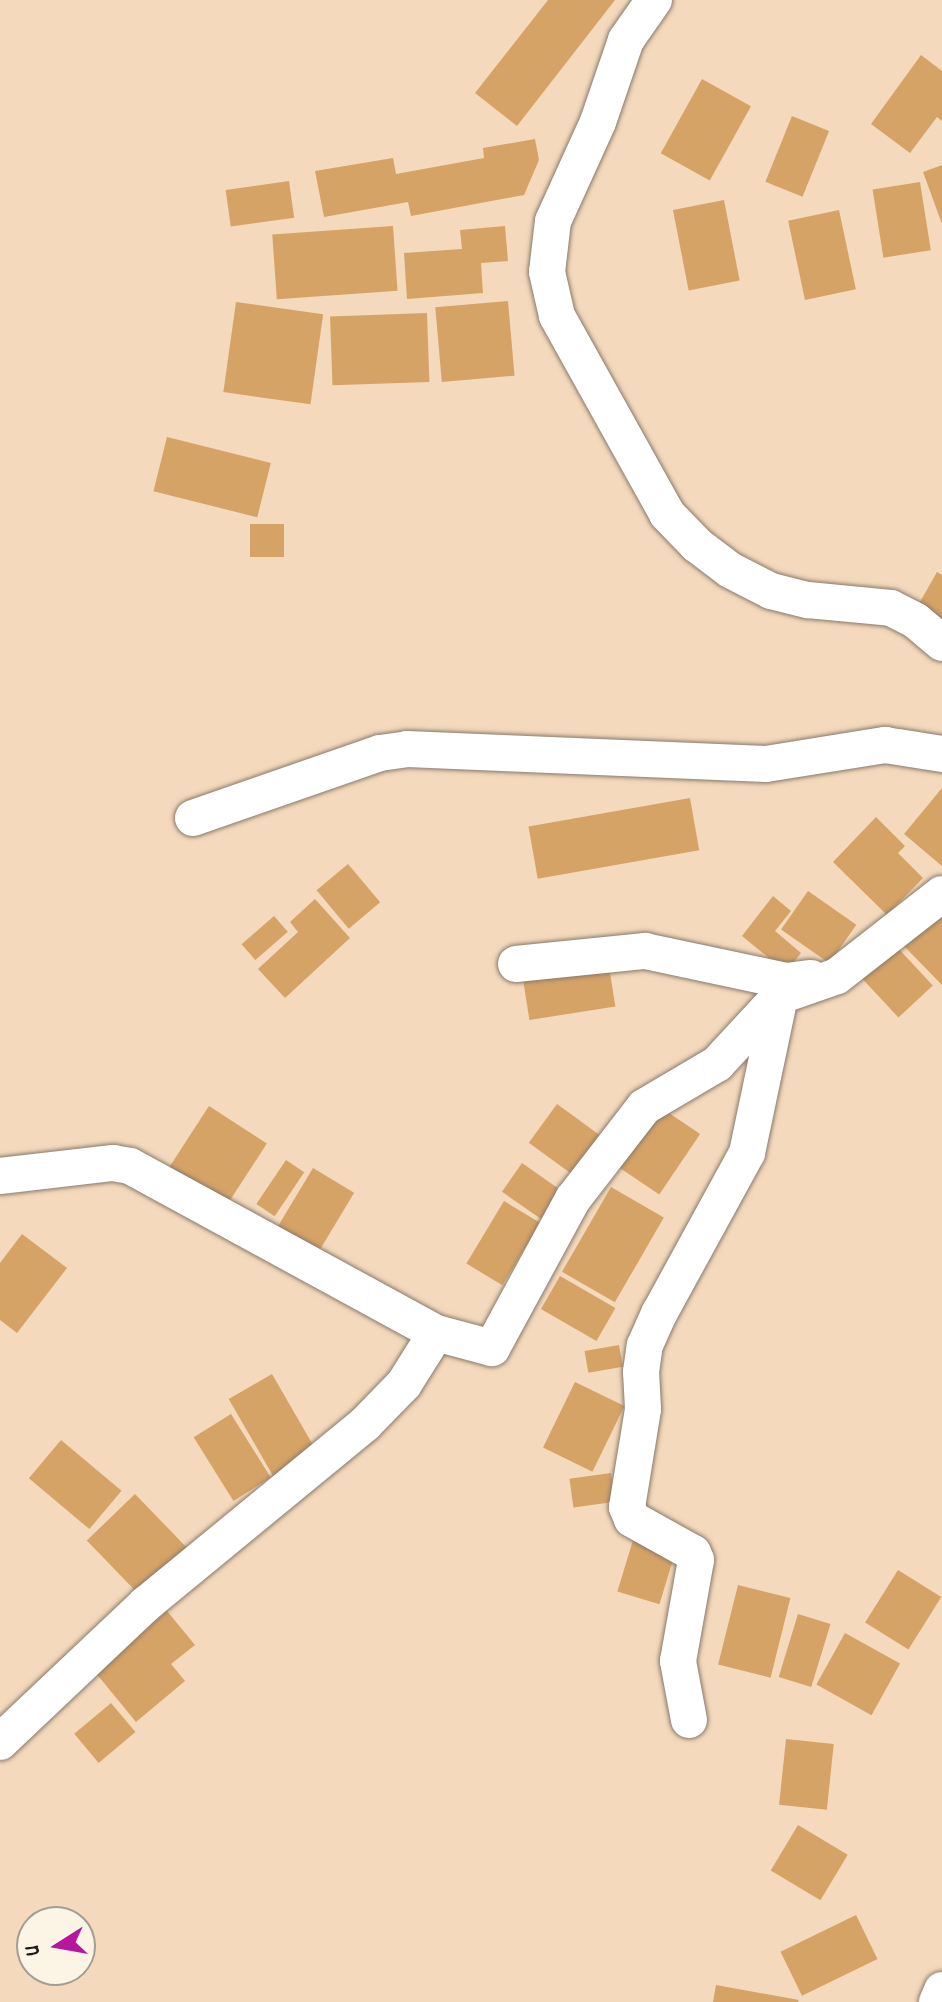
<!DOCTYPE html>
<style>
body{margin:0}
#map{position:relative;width:942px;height:2002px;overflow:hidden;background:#f4d9bc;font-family:Dekko,sans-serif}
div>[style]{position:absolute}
.building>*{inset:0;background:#d6a366;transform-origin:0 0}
.roads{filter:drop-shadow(0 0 2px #887a6c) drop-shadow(0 0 2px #887a6c)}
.minor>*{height:36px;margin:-18px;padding:0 18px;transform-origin:18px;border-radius:18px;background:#fff}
span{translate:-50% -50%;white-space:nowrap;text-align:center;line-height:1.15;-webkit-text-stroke:8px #fcf5e5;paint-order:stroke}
.north{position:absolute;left:16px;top:1906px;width:80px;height:80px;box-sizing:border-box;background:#fcf5e5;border:2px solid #a29e95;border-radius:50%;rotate:259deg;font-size:22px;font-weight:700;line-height:32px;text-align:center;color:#1c1c1c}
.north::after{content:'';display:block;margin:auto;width:28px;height:36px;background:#b5179e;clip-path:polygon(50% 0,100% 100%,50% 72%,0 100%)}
</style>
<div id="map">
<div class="building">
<div style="clip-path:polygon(548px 0,615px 0,517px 126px,475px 93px)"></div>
<div style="clip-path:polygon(921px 55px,942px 71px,942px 121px,937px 117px,910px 153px,871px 124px)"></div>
<div style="left:702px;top:79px;width:56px;height:85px;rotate:29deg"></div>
<div style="left:792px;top:116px;width:40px;height:71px;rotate:22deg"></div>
<div style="clip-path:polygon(535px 139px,539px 160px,524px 195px,411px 216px,408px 202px,324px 217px,315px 171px,393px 158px,396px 174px,484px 158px,483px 148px)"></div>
<div style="clip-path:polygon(942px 165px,942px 224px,923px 172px)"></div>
<div style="left:289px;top:181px;width:37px;height:64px;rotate:82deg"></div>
<div style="left:920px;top:182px;width:69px;height:48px;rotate:81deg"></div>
<div style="left:724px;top:200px;width:82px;height:52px;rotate:79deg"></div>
<div style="left:839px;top:210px;width:81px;height:52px;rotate:78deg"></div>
<div style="left:393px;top:226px;width:65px;height:121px;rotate:86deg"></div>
<div style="clip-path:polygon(505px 226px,508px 261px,481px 263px,483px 293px,407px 299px,404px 253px,462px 249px,460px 230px)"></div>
<div style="left:508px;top:301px;width:75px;height:73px;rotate:85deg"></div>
<div style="left:236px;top:302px;width:88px;height:91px;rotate:8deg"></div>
<div style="left:427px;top:313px;width:69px;height:97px;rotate:88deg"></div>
<div style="left:167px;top:437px;width:107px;height:56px;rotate:14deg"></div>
<div style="left:250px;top:524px;width:34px;height:33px"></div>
<div style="clip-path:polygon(937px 572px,942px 575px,942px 624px,916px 609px)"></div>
<div style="clip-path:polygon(942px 788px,942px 866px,904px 834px)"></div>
<div style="left:690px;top:798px;width:53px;height:164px;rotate:80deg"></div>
<div style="clip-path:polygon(876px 817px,905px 846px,898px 853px,923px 878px,887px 915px,833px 862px)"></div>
<div style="left:348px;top:864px;width:50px;height:41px;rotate:50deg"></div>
<div style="left:808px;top:891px;width:59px;height:47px;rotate:35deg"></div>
<div style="clip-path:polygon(773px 896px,791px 911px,775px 931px,801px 953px,786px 972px,742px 936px)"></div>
<div style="clip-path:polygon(315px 899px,350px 938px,285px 998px,258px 969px,298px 932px,290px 922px)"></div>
<div style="clip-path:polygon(942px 904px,942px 985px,902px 944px)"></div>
<div style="left:274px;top:916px;width:21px;height:43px;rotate:49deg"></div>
<div style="left:896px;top:946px;width:54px;height:47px;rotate:47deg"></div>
<div style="left:608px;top:960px;width:47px;height:87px;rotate:81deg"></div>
<div style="left:557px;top:1104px;width:59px;height:48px;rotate:36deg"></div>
<div style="left:657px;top:1105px;width:52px;height:73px;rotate:34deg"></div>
<div style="left:209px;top:1106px;width:69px;height:79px;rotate:33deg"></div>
<div style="left:286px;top:1160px;width:22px;height:53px;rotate:34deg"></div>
<div style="left:522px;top:1163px;width:50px;height:35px;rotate:35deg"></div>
<div style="left:313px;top:1168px;width:48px;height:73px;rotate:31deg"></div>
<div style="left:611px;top:1187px;width:61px;height:98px;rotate:30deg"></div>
<div style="left:504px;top:1201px;width:42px;height:73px;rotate:31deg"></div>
<div style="clip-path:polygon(22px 1234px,67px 1268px,17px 1333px,0 1320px,0 1263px)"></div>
<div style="left:560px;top:1276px;width:64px;height:38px;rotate:30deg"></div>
<div style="left:619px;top:1345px;width:22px;height:35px;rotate:80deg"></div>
<div style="left:272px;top:1374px;width:90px;height:50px;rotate:60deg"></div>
<div style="left:575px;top:1382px;width:55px;height:73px;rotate:26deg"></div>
<div style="left:231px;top:1414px;width:75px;height:44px;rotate:58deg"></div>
<div style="left:61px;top:1440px;width:79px;height:50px;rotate:40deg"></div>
<div style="left:611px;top:1473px;width:29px;height:42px;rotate:82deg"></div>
<div style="left:135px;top:1494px;width:74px;height:67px;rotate:46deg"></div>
<div style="left:634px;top:1537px;width:44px;height:57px;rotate:17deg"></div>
<div style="left:898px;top:1570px;width:51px;height:62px;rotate:32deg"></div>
<div style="left:738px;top:1585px;width:54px;height:82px;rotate:14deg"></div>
<div style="clip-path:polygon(167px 1611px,195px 1645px,171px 1664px,185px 1681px,136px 1722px,95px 1672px)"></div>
<div style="left:798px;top:1614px;width:34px;height:66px;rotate:17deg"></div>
<div style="left:845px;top:1633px;width:63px;height:59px;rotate:29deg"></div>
<div style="left:111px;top:1703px;width:38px;height:48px;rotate:50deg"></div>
<div style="left:786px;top:1739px;width:48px;height:66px;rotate:6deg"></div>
<div style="left:798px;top:1825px;width:58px;height:53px;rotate:31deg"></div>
<div style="left:856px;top:1915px;width:49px;height:84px;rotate:64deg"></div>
<div style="clip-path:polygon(716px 1985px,799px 2000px,798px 2002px,713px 2002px)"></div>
</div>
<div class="roads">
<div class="minor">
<div style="left:654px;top:0;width:49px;rotate:125deg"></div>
<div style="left:626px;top:40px;width:87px;rotate:108.9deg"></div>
<div style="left:598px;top:122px;width:109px;rotate:114.4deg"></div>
<div style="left:553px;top:221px;width:51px;rotate:96.7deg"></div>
<div style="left:547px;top:272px;width:45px;rotate:77.2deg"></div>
<div style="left:557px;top:316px;width:227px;rotate:60.9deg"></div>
<div style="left:667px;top:514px;width:43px;rotate:45.9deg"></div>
<div style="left:697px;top:545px;width:41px;rotate:37.1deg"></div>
<div style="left:730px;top:570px;width:46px;rotate:27.1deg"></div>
<div style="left:771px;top:591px;width:38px;rotate:14deg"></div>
<div style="left:808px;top:600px;width:83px;rotate:5.5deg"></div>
<div style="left:891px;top:608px;width:28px;rotate:27deg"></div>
<div style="left:916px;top:621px;width:34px;rotate:40deg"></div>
<div style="left:193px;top:818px;width:198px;rotate:-19.2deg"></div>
<div style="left:380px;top:753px;width:27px;rotate:-8deg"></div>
<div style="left:407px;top:749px;width:359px;rotate:2.4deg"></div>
<div style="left:766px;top:764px;width:121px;rotate:-9.1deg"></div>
<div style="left:885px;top:745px;width:58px;rotate:9deg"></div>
<div style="left:516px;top:964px;width:130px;rotate:-5.8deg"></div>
<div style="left:645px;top:951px;width:144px;rotate:12deg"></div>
<div style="left:786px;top:981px;width:25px;rotate:-7deg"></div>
<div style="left:0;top:1176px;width:114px;rotate:-6.6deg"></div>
<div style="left:113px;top:1163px;width:17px;rotate:10deg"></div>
<div style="left:130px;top:1166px;width:349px;rotate:28.6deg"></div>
<div style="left:689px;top:1720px;width:60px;rotate:-100.6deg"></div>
<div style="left:678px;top:1661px;width:103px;rotate:-79.9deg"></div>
<div style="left:696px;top:1560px;width:8px;rotate:-113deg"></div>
<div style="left:693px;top:1553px;width:70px;rotate:-150.9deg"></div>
<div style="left:632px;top:1519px;width:13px;rotate:-113deg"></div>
<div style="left:627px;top:1507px;width:99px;rotate:-80.7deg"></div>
<div style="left:643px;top:1409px;width:37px;rotate:-93deg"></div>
<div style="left:641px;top:1372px;width:27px;rotate:-82deg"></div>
<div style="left:645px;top:1345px;width:36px;rotate:-66deg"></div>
<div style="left:660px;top:1312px;width:181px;rotate:-61.3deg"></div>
<div style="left:747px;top:1153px;width:159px;rotate:-78.1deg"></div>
<div style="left:0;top:1742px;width:201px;rotate:-43.4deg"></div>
<div style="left:146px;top:1604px;width:283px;rotate:-39.4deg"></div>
<div style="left:365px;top:1424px;width:56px;rotate:-45.7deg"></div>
<div style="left:404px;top:1384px;width:60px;rotate:-57.9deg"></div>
<div style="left:436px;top:1333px;width:58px;rotate:15deg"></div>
<div style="left:492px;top:1348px;width:170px;rotate:-61.5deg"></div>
<div style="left:573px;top:1199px;width:116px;rotate:-52.3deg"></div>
<div style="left:644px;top:1107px;width:85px;rotate:-30.5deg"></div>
<div style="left:717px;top:1064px;width:93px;rotate:-47.2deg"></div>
<div style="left:780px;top:996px;width:60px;rotate:-19.3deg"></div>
<div style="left:837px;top:976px;width:133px;rotate:-38deg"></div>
<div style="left:937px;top:2002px;width:13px;rotate:-67deg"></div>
</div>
</div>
<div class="north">U</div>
</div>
